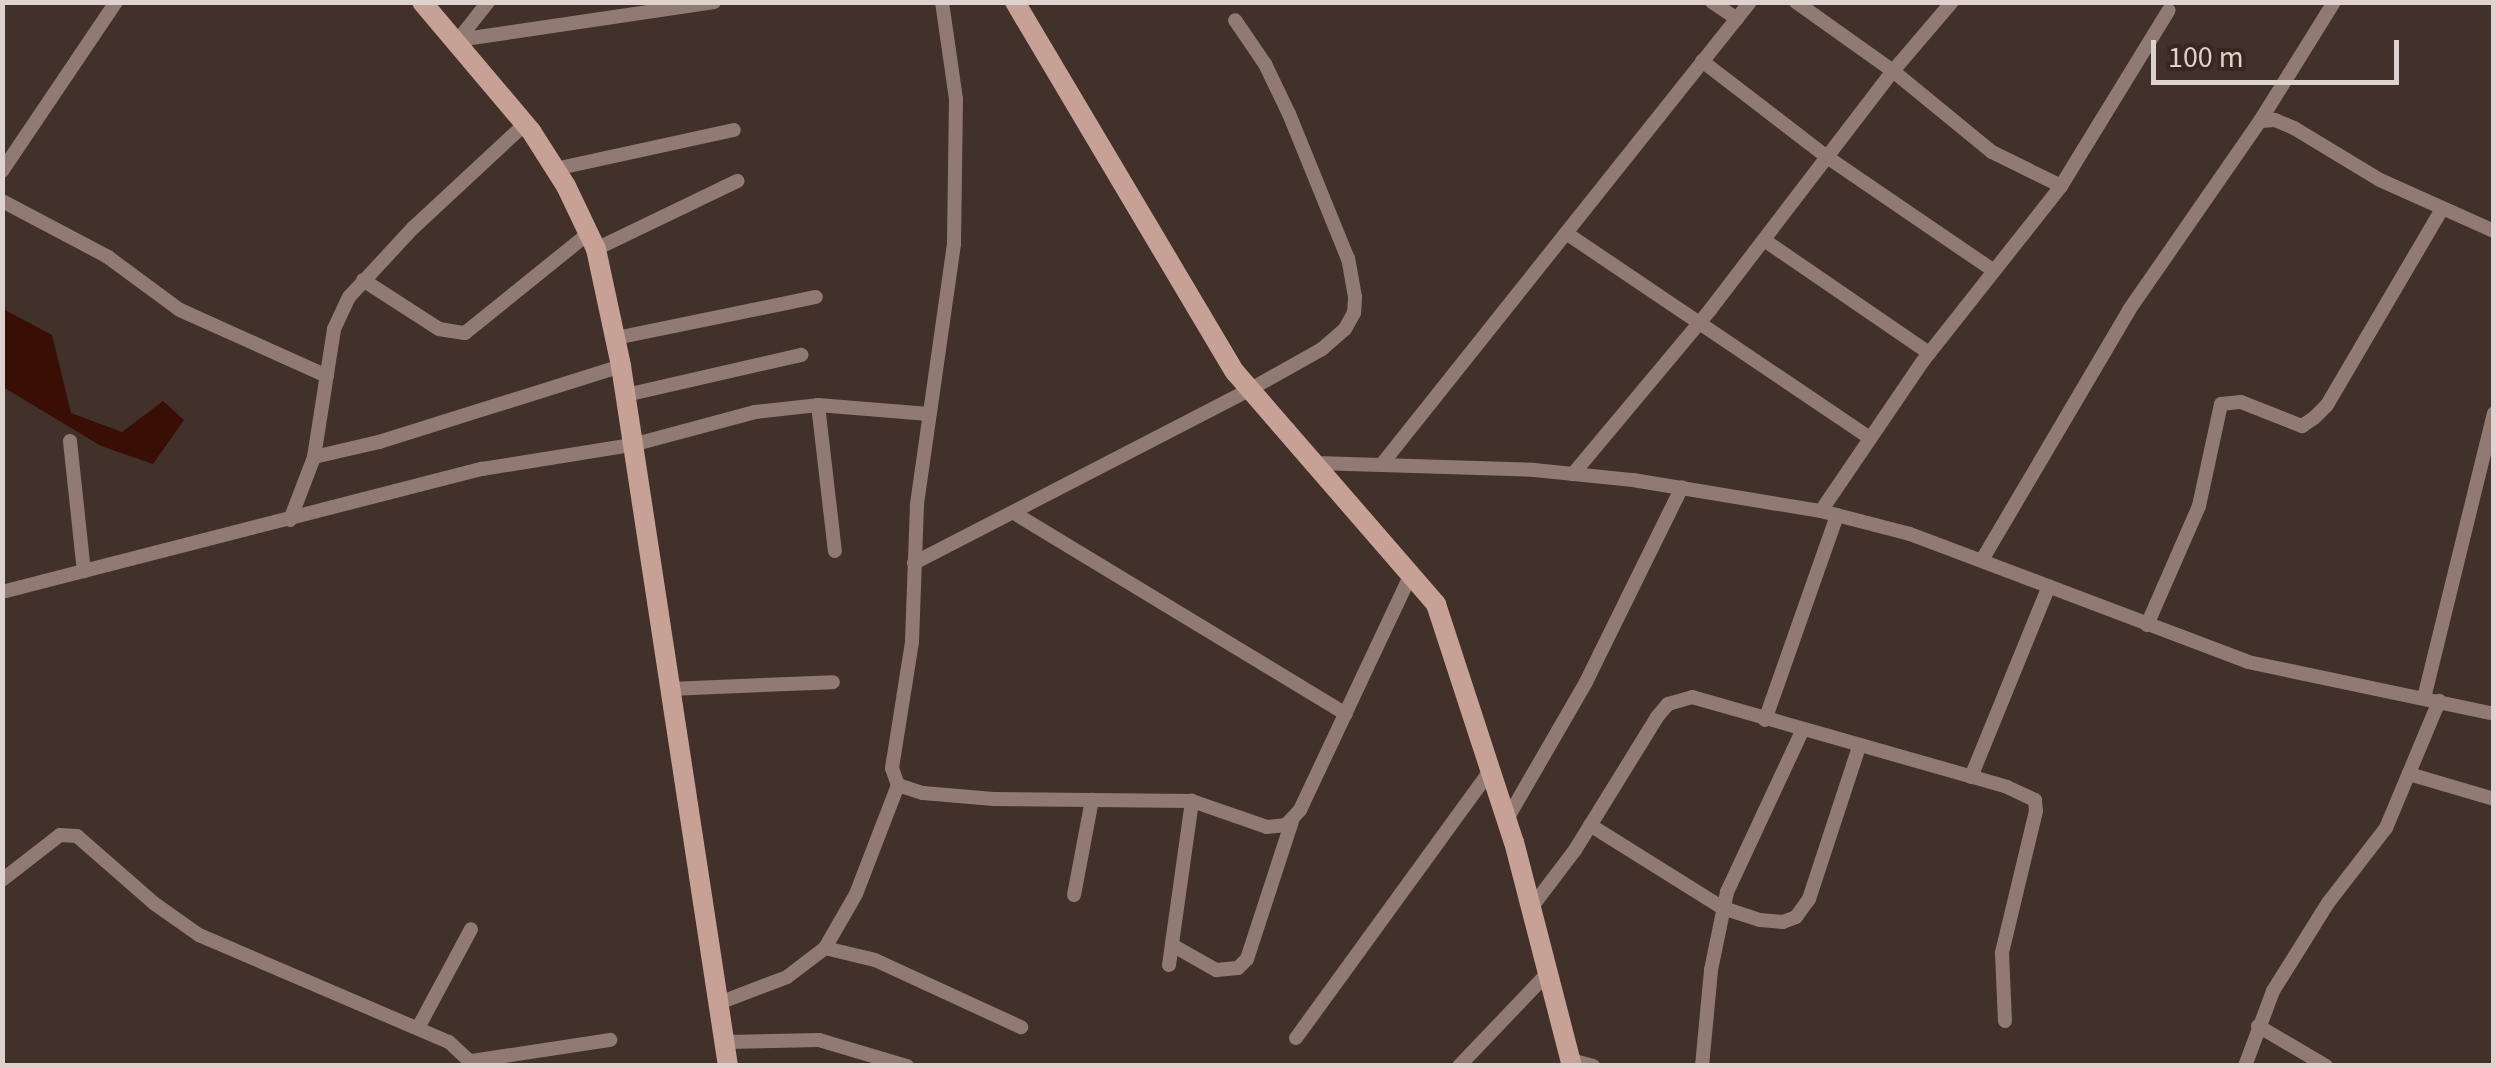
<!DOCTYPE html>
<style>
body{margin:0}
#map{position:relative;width:2496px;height:1068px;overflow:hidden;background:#42302a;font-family:"Source Sans 3",sans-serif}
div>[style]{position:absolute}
.water>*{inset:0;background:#390e04}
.street>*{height:14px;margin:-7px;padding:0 7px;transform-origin:7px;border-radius:7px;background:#927a74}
.secondary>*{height:20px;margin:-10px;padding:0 10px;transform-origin:10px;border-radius:10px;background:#c7a196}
span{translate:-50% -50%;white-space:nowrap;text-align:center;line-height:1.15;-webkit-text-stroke:8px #382621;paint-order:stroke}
.frame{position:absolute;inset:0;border:5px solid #ded2cf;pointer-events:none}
.scale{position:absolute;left:2151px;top:40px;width:248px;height:45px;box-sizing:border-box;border:5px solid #ded2cf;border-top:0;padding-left:12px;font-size:30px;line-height:35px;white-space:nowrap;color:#ded2cf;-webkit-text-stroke:8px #382621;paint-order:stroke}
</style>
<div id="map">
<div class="water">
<div style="clip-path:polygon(3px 309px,52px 335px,71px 413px,122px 432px,163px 401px,184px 420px,153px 464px,101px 446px,3px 387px)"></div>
</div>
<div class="street">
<div style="left:942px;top:2px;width:98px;rotate:81.8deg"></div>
<div style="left:956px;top:99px;width:145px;rotate:90.8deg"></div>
<div style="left:954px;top:244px;width:264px;rotate:98.1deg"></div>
<div style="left:917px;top:505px;width:137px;rotate:92.1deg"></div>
<div style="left:912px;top:642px;width:128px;rotate:99deg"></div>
<div style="left:892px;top:768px;width:18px;rotate:71deg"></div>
<div style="left:898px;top:785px;width:26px;rotate:18deg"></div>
<div style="left:923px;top:793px;width:71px;rotate:4.8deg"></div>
<div style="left:994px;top:799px;width:198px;rotate:0.6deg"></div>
<div style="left:1192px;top:801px;width:79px;rotate:19.1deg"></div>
<div style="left:1267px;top:827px;width:19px;rotate:-6deg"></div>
<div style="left:1286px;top:825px;width:21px;rotate:-47deg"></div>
<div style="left:1300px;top:810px;width:263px;rotate:-64.8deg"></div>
<div style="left:1712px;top:2px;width:30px;rotate:34deg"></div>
<div style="left:1796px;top:2px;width:119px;rotate:35.4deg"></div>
<div style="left:1893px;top:71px;width:128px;rotate:39.3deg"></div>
<div style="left:1992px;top:152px;width:77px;rotate:26.2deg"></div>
<div style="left:458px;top:40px;width:259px;rotate:-8.4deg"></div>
<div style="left:458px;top:40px;width:48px;rotate:-51.7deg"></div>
<div style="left:1702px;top:61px;width:158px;rotate:37.5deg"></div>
<div style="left:1827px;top:157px;width:202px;rotate:34.3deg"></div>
<div style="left:2260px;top:121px;width:140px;rotate:-58.1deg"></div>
<div style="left:555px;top:169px;width:183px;rotate:-12.3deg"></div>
<div style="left:2px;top:171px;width:204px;rotate:-56deg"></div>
<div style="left:2px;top:201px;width:120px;rotate:27.8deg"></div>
<div style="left:108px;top:257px;width:89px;rotate:36.4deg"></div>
<div style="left:180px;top:310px;width:161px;rotate:24.2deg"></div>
<div style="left:1566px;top:233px;width:367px;rotate:34deg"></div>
<div style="left:1764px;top:240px;width:200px;rotate:34.4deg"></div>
<div style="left:596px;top:249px;width:157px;rotate:-25.7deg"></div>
<div style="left:363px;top:280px;width:90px;rotate:32.8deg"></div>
<div style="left:439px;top:329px;width:26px;rotate:9deg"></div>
<div style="left:465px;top:333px;width:161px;rotate:-38.9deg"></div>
<div style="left:616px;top:338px;width:204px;rotate:-11.6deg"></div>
<div style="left:626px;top:395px;width:180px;rotate:-12.9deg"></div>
<div style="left:818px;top:405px;width:147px;rotate:83.4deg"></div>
<div style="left:70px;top:441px;width:131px;rotate:83.9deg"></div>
<div style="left:314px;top:457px;width:67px;rotate:-13deg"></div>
<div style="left:379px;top:442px;width:254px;rotate:-17.4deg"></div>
<div style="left:1316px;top:463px;width:218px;rotate:1.8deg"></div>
<div style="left:1534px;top:470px;width:100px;rotate:5.8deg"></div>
<div style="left:1633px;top:480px;width:191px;rotate:9.4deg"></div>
<div style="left:1821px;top:511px;width:92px;rotate:14.5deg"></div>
<div style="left:1910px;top:534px;width:361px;rotate:20.7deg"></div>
<div style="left:2248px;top:662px;width:251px;rotate:11.9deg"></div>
<div style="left:1382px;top:464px;width:591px;rotate:-51.46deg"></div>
<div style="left:1573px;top:474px;width:214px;rotate:-50.1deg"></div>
<div style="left:1710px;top:310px;width:301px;rotate:-52.6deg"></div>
<div style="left:1893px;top:71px;width:91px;rotate:-49.5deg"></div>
<div style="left:1821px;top:511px;width:181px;rotate:-55.8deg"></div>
<div style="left:1923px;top:361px;width:223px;rotate:-51.7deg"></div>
<div style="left:2061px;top:186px;width:206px;rotate:-58.5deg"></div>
<div style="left:1014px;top:513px;width:388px;rotate:31.2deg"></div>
<div style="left:290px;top:520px;width:67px;rotate:-69.1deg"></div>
<div style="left:314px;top:457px;width:130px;rotate:-81.1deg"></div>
<div style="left:334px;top:329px;width:35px;rotate:-65deg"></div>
<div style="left:349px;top:297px;width:94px;rotate:-47.2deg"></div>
<div style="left:413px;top:228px;width:153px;rotate:-42.9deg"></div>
<div style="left:1982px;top:560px;width:290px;rotate:-59.5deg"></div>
<div style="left:2129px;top:310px;width:230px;rotate:-55.3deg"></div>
<div style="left:2260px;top:121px;width:15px;rotate:-4deg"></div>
<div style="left:2275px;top:120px;width:21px;rotate:23deg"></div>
<div style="left:2294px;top:128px;width:100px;rotate:31.2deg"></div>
<div style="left:2380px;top:180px;width:125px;rotate:24.1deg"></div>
<div style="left:914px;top:563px;width:377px;rotate:-27.3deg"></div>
<div style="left:1249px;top:390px;width:84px;rotate:-29.3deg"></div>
<div style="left:1322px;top:349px;width:30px;rotate:-41deg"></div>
<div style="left:1345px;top:329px;width:18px;rotate:-61deg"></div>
<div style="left:1354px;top:313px;width:16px;rotate:-86deg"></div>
<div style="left:1355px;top:297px;width:39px;rotate:-100deg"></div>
<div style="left:1348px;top:259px;width:157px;rotate:-112.1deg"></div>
<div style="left:1289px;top:114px;width:55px;rotate:-115.6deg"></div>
<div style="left:1265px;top:64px;width:53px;rotate:-124.3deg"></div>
<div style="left:2px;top:592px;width:496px;rotate:-14.4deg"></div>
<div style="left:482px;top:469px;width:152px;rotate:-9.1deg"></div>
<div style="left:632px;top:445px;width:127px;rotate:-15deg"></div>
<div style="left:755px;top:412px;width:63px;rotate:-6.3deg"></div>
<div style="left:818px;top:405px;width:111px;rotate:4.6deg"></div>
<div style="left:2147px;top:625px;width:130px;rotate:-66.4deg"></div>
<div style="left:2199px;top:506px;width:104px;rotate:-77.8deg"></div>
<div style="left:2221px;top:404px;width:20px;rotate:-6deg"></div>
<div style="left:2241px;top:402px;width:66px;rotate:21.5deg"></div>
<div style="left:2302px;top:426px;width:14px;rotate:-34deg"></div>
<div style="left:2314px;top:418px;width:18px;rotate:-45deg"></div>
<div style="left:2327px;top:405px;width:227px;rotate:-59.6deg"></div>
<div style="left:669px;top:689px;width:164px;rotate:-2.4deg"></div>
<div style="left:2424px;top:698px;width:293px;rotate:-76.2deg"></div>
<div style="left:1765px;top:720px;width:217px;rotate:-70.6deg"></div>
<div style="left:2409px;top:774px;width:89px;rotate:16.4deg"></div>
<div style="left:1971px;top:777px;width:206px;rotate:-67.8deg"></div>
<div style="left:1507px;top:819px;width:158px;rotate:-60deg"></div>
<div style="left:1586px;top:682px;width:217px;rotate:-63.8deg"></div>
<div style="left:1590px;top:825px;width:157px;rotate:32deg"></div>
<div style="left:1723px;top:908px;width:39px;rotate:18deg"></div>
<div style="left:1760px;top:920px;width:23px;rotate:5deg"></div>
<div style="left:1783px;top:922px;width:14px;rotate:-21deg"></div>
<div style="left:1796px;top:917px;width:22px;rotate:-54deg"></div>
<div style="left:1809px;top:899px;width:160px;rotate:-71.8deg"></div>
<div style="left:2px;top:880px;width:73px;rotate:-37.8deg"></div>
<div style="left:60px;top:835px;width:17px;rotate:3deg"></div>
<div style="left:77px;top:836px;width:103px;rotate:41.1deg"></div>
<div style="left:155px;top:904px;width:54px;rotate:35.2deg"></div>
<div style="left:199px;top:935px;width:272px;rotate:23.2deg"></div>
<div style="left:449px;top:1042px;width:35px;rotate:43deg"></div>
<div style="left:1074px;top:895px;width:97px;rotate:-79.3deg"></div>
<div style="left:1531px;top:908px;width:73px;rotate:-52.8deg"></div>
<div style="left:1575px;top:850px;width:156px;rotate:-58.3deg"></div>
<div style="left:1657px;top:717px;width:17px;rotate:-50deg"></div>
<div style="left:1668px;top:704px;width:25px;rotate:-16deg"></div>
<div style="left:1692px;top:697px;width:328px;rotate:15.9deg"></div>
<div style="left:2007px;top:787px;width:31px;rotate:25deg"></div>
<div style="left:2035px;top:800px;width:11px;rotate:85deg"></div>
<div style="left:2036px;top:811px;width:146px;rotate:103.5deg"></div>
<div style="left:2002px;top:953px;width:68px;rotate:87.5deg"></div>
<div style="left:1172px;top:945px;width:51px;rotate:29.6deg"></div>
<div style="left:1216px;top:970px;width:22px;rotate:-5deg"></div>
<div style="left:1238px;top:968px;width:13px;rotate:-45deg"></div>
<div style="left:1247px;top:959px;width:145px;rotate:-71.9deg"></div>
<div style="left:825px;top:948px;width:51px;rotate:13.5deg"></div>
<div style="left:875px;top:960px;width:161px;rotate:24.7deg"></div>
<div style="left:1169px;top:965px;width:166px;rotate:-82deg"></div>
<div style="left:719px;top:1003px;width:73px;rotate:-20.9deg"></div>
<div style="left:787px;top:977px;width:48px;rotate:-37.3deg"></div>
<div style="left:825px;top:948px;width:62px;rotate:-60.1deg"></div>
<div style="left:856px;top:894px;width:117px;rotate:-68.9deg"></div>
<div style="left:2258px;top:1026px;width:79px;rotate:30.5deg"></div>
<div style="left:418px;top:1028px;width:112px;rotate:-61.8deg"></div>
<div style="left:1296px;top:1038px;width:331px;rotate:-54deg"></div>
<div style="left:725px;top:1042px;width:94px;rotate:-1.2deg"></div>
<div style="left:819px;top:1040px;width:92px;rotate:16.5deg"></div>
<div style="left:1571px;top:1060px;width:23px;rotate:15deg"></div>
<div style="left:472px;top:1061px;width:140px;rotate:-8.7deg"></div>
<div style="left:1459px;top:1066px;width:127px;rotate:-46.3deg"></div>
<div style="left:1702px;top:1066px;width:96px;rotate:-84.6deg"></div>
<div style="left:1711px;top:970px;width:80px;rotate:-78.4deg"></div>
<div style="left:1727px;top:892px;width:178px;rotate:-65deg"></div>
<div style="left:2245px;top:1066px;width:80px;rotate:-69.5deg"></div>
<div style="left:2273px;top:991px;width:104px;rotate:-58deg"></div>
<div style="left:2328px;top:903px;width:95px;rotate:-52.3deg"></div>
<div style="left:2386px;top:828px;width:138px;rotate:-67.3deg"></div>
</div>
<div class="secondary">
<div style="left:422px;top:2px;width:169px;rotate:49.8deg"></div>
<div style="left:531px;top:131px;width:65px;rotate:57.5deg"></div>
<div style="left:566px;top:186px;width:70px;rotate:64.5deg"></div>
<div style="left:596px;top:249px;width:120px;rotate:77.9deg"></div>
<div style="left:621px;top:366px;width:708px;rotate:81.31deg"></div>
<div style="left:1015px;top:2px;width:430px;rotate:59.3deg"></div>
<div style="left:1235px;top:372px;width:307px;rotate:49.1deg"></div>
<div style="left:1436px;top:604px;width:250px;rotate:71.9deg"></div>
<div style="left:1514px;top:842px;width:231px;rotate:75.5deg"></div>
</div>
<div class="frame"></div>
<div class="scale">100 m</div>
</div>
